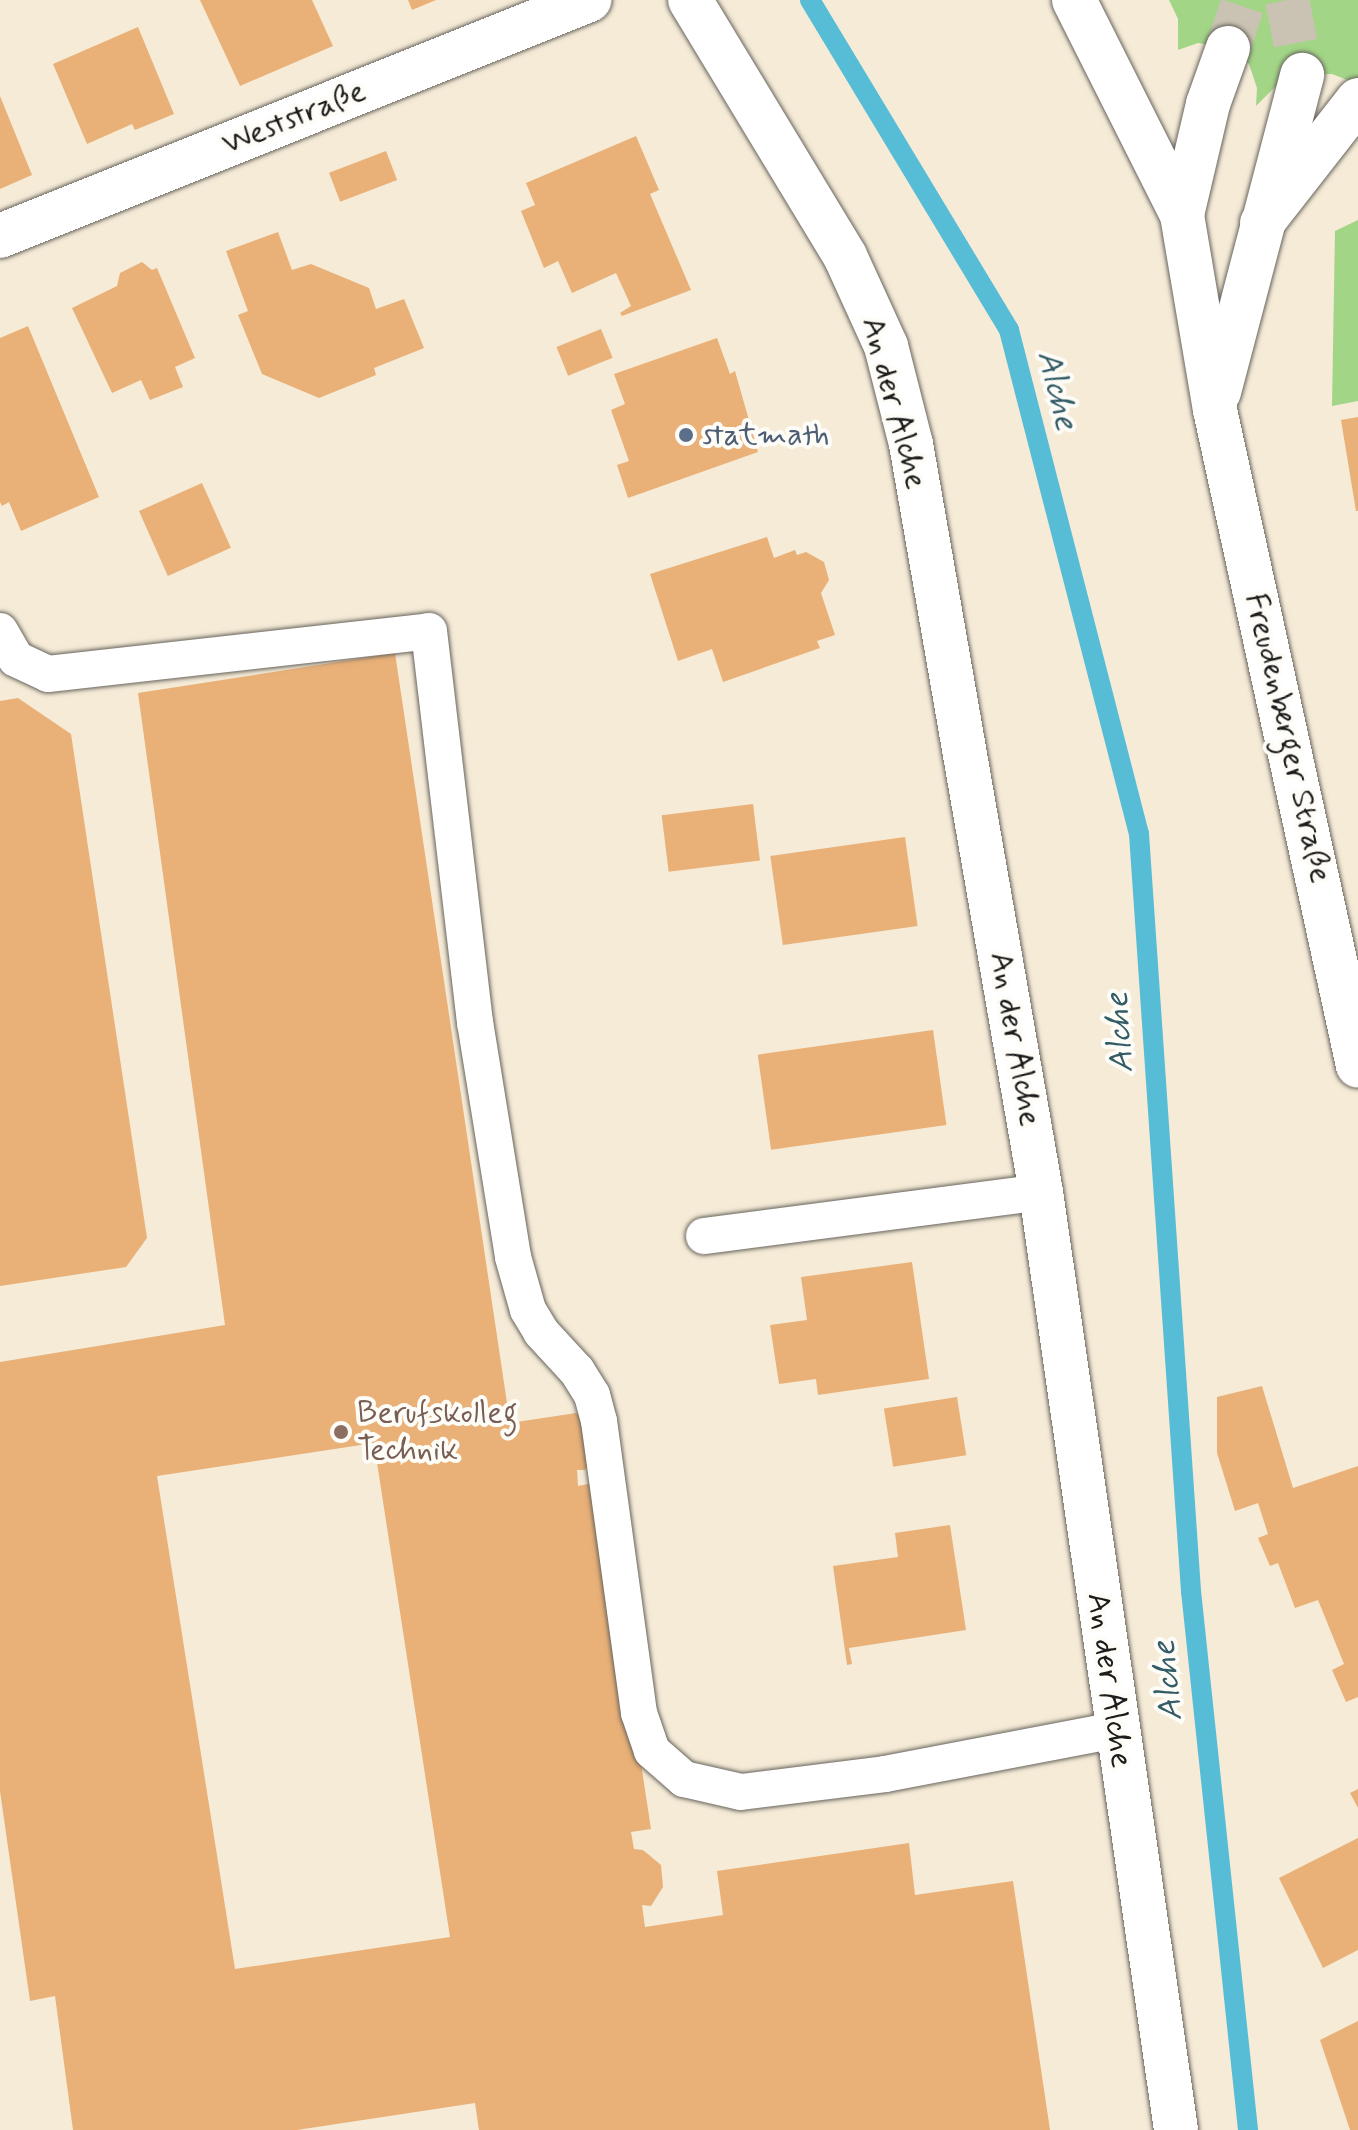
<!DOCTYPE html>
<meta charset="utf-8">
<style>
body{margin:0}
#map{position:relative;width:1358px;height:2130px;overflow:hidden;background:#f5ebd7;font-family:Mynerve,sans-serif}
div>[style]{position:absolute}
.green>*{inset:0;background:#a2d686}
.stream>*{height:20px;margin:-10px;padding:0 10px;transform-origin:10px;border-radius:10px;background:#57bcd5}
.building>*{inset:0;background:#e9b178;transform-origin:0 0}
.tertiary-tunnel>*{height:44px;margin-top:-22px;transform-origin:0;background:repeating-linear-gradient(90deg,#cac2b2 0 44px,transparent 0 66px)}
.roads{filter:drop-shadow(0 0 2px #68645d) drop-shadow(0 0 2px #68645d)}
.service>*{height:36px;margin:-18px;padding:0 18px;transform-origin:18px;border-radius:18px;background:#fff}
.minor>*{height:44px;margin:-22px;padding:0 22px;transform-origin:22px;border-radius:22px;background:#fff}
.tertiary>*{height:44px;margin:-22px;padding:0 22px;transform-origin:22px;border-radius:22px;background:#fff}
.secondary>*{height:44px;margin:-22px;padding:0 22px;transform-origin:22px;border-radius:22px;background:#fff}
.dots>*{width:22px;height:22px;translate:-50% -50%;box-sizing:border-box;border:4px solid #fdfcf7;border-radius:50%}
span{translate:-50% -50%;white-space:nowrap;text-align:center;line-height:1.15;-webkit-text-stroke:8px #fdfcf7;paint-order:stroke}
.street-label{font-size:32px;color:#1c1c1c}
.service-label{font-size:32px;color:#4e5e75}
.left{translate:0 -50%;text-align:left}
.education-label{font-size:32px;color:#785e54}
.water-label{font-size:34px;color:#345c66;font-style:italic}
</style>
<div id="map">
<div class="green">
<div style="clip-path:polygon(1169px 0,1358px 0,1358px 84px,1332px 74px,1302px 75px,1274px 88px,1256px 106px,1257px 88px,1249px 64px,1229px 48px,1198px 43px,1178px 50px,1178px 19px)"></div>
<div style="clip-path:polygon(1358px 220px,1358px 401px,1332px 406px,1335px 231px)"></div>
</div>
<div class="stream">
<div style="left:810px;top:0;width:385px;rotate:58.9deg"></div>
<div style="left:1009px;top:330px;width:520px;rotate:75.54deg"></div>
<div style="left:1139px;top:834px;width:759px;rotate:86.07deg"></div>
<div style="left:1191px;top:1591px;width:542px;rotate:83.96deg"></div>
</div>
<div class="building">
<div style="clip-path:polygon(200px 0,312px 0,333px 46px,240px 86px)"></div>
<div style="clip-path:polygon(408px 0,436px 0,412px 10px)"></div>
<div style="clip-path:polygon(138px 27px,174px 114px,135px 130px,132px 124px,87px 144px,53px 64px)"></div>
<div style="clip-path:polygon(0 96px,32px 175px,0 189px)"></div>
<div style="clip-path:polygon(636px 136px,659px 190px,650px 194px,691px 290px,622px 316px,620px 313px,631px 306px,616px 273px,572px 293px,558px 261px,544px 268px,521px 211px,535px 205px,526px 183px)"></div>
<div style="left:386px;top:151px;width:31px;height:61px;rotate:69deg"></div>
<div style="clip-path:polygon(278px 232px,292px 270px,311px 264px,369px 288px,376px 309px,404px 299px,424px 348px,374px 368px,376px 375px,319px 398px,262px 374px,238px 315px,248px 311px,226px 251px)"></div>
<div style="clip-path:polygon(142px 262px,152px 270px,157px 268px,195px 358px,175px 367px,183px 387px,150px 400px,141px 380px,112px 393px,72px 308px,117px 286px,120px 273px)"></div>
<div style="clip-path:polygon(28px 326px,99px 497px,21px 531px,9px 502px,2px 506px,0 502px,0 338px)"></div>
<div style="left:601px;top:329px;width:31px;height:48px;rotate:68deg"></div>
<div style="clip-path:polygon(717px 338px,730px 374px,735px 371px,758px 452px,628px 498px,617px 465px,629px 461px,611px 410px,625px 404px,614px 374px)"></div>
<div style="clip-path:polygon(1358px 417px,1358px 511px,1356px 511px,1341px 420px)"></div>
<div style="left:202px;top:483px;width:71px;height:69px;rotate:66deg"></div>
<div style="clip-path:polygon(767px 537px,774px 558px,795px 550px,797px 555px,806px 552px,824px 562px,829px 580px,821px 593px,835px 635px,817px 641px,820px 648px,723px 682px,712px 649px,678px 661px,650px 574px)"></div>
<div style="clip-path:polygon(evenodd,395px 653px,510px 1423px,576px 1413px,598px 1431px,599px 1452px,585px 1470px,577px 1470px,578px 1486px,598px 1482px,651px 1829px,631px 1832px,634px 1849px,643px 1850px,661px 1865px,663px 1887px,651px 1906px,642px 1905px,645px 1927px,723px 1915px,717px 1871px,909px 1843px,915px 1895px,1013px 1881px,1050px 2130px,479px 2130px,475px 2103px,297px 2130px,73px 2130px,55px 1996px,30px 2001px,0 1791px,0 1362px,225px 1325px,138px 693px,395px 653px,374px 1443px,450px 1937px,235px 1969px,157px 1476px,374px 1443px)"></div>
<div style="clip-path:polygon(18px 698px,71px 734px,147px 1238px,126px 1267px,0 1286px,0 701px)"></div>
<div style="left:753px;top:804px;width:57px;height:92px;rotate:83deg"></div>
<div style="left:905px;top:837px;width:90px;height:136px;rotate:82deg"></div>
<div style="left:933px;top:1030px;width:96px;height:177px;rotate:82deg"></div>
<div style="clip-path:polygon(912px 1262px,929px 1379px,818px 1395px,816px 1379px,779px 1384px,770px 1325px,807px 1320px,801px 1277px)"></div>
<div style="clip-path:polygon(1262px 1386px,1293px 1488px,1358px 1466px,1358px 1697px,1346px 1702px,1332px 1670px,1344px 1664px,1318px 1600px,1295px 1608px,1278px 1563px,1270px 1566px,1258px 1538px,1268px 1534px,1258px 1503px,1235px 1511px,1217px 1453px,1217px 1397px)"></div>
<div style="left:957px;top:1397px;width:59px;height:74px;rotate:81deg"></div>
<div style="clip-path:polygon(950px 1525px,966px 1630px,849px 1648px,852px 1664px,847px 1665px,833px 1566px,898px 1557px,895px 1533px)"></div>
<div style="clip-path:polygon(1358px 1789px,1358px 1808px,1350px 1793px)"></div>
<div style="clip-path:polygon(1358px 1838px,1358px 1950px,1323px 1968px,1279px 1878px)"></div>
<div style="clip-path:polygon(1358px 2021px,1358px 2130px,1350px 2130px,1320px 2040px)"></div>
</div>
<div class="tertiary-tunnel">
<div style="left:1287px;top:0;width:76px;rotate:78.7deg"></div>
<div style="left:1228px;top:48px;width:51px;rotate:-71.6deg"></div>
</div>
<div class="roads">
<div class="service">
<div style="left:0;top:631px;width:32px;rotate:60deg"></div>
<div style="left:16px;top:659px;width:35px;rotate:25deg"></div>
<div style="left:48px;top:674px;width:383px;rotate:-6.4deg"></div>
<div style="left:429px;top:631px;width:394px;rotate:83.3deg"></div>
<div style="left:475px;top:1022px;width:238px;rotate:80.8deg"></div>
<div style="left:513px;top:1257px;width:55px;rotate:74.2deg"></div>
<div style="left:528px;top:1310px;width:26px;rotate:59deg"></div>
<div style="left:541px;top:1332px;width:53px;rotate:47.3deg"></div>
<div style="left:577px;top:1371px;width:28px;rotate:58deg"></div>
<div style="left:592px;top:1395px;width:27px;rotate:75deg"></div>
<div style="left:599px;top:1421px;width:295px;rotate:82.2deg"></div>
<div style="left:639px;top:1713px;width:40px;rotate:71.1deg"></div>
<div style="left:652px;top:1751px;width:43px;rotate:41.2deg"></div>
<div style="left:684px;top:1779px;width:58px;rotate:12.8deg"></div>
<div style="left:741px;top:1792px;width:145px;rotate:-7.1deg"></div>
<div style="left:885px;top:1774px;width:235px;rotate:-10.8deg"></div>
<div style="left:704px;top:1236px;width:340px;rotate:-7.4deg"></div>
</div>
<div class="minor">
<div style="left:690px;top:0;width:299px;rotate:58.8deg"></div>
<div style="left:845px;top:256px;width:99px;rotate:65.5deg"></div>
<div style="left:886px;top:346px;width:101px;rotate:75.7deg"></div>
<div style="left:911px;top:444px;width:759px;rotate:80.14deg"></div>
<div style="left:1041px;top:1192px;width:948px;rotate:81.81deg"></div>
<div style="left:0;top:236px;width:635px;rotate:-21.83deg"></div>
</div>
<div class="tertiary">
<div style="left:1074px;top:0;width:241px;rotate:63.3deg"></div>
<div style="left:1228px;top:48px;width:59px;rotate:109.7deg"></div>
<div style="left:1208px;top:104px;width:114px;rotate:103.2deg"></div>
<div style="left:1182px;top:215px;width:198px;rotate:80.4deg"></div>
<div style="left:1215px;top:410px;width:671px;rotate:77.7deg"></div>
<div style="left:1219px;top:392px;width:328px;rotate:-75.3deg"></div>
</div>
<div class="secondary">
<div style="left:1262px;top:223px;width:156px;rotate:-52deg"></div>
</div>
</div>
<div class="dots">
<div style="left:686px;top:435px;background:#5c6f8a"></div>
<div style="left:341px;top:1432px;background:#8d6e63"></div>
</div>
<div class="street-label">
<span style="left:294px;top:118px;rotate:-22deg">Weststraße</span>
<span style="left:894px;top:403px;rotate:75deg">An der Alche</span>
<span style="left:1288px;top:738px;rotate:77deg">Freudenberger Straße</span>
<span style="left:1015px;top:1039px;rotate:80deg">An der Alche</span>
<span style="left:1109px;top:1680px;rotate:82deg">An der Alche</span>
</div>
<div class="service-label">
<span class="left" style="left:702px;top:435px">statmath</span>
</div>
<div class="education-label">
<span class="left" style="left:357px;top:1432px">Berufskolleg<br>Technik</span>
</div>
<div class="water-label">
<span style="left:1057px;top:390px;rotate:76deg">Alche</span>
<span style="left:1120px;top:1033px;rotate:-94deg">Alche</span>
<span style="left:1168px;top:1681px;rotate:-96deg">Alche</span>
</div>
</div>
